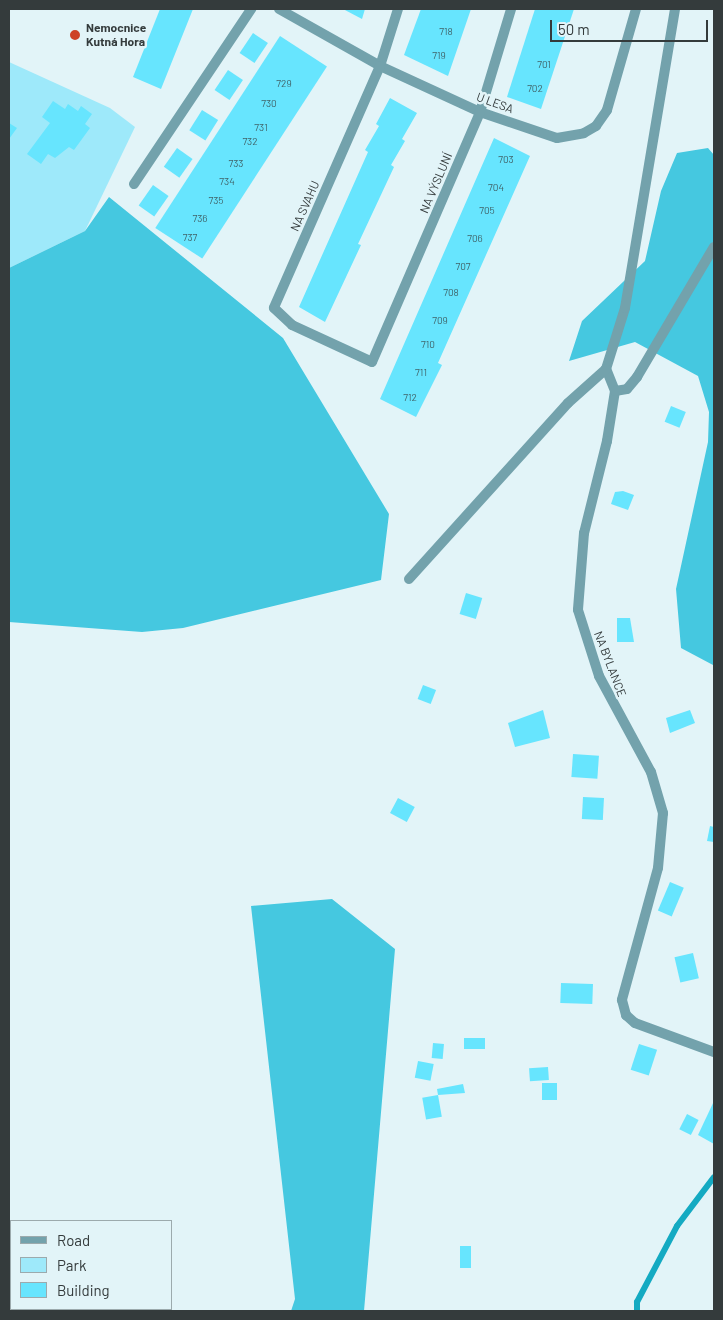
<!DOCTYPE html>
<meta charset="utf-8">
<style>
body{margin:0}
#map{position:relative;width:723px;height:1320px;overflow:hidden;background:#e2f4f8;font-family:Barlow,sans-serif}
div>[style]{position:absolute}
.green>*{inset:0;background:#9ee9fa}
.forest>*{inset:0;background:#45c8e0}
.stream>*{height:6px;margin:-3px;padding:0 3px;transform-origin:3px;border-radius:3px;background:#14aac2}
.building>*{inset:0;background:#67e5fe;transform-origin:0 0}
.street>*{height:10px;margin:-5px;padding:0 5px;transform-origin:5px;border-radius:5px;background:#73a2ac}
.dots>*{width:14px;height:14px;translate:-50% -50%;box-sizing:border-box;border:2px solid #e2f4f8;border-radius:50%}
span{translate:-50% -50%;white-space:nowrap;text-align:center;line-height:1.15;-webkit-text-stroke:5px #e2f4f8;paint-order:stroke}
.number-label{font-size:10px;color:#41666c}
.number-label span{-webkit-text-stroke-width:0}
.poi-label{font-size:12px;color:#343b3c;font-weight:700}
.left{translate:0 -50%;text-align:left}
.street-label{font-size:12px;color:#343b3c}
.frame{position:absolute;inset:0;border:10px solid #343b3c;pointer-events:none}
.legend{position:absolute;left:10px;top:1220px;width:162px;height:90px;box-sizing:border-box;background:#e2f4f8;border:1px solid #9caaad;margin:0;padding:6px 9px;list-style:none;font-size:15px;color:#343b3c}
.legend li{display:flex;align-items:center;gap:10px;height:25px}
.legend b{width:25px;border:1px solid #9caaad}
.scale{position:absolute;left:550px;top:20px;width:158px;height:22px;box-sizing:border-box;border:2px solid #343b3c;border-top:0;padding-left:6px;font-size:15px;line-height:18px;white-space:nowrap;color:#343b3c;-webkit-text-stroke:4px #e2f4f8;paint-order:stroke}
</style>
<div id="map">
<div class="green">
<div style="clip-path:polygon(9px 62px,110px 108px,135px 127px,85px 231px,9px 268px)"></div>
</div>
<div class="forest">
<div style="clip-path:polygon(708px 148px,714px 155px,713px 665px,681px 648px,676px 589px,708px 442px,709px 412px,698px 376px,635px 342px,569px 361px,582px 321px,645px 261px,661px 191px,677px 153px)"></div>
<div style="clip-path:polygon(109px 197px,283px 338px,389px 514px,381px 580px,183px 628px,142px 632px,9px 622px,9px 268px,85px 231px)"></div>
<div style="clip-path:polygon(332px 899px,395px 949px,364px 1311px,291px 1311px,295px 1299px,251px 906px)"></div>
</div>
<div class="stream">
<div style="left:637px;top:1311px;width:9px;rotate:-90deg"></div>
<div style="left:637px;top:1302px;width:86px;rotate:-62.2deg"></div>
<div style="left:677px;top:1226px;width:61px;rotate:-52.9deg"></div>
</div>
<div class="building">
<div style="clip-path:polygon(160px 9px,193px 9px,161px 89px,133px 77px)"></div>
<div style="clip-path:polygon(343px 9px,365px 9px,362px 19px)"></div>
<div style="clip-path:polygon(421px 9px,471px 9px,448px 76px,404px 55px)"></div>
<div style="clip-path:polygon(535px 9px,574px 9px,541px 109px,507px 97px)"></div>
<div style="left:253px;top:33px;width:18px;height:24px;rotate:34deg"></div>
<div style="left:280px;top:36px;width:56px;height:229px;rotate:33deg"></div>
<div style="left:228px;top:70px;width:18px;height:24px;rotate:34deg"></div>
<div style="clip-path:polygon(390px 98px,417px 113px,402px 139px,405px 141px,391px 165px,394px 167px,358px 244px,361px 245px,325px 322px,299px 307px,368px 152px,365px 150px,379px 126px,376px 124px)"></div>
<div style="clip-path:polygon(53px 101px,65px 109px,68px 104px,78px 111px,81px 106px,92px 114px,85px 124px,90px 128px,74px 150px,69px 147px,55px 158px,48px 154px,41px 164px,27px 154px,50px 123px,42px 117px)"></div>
<div style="left:202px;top:110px;width:19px;height:24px;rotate:32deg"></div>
<div style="clip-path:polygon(9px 123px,17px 128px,9px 139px)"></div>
<div style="clip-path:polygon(494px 138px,530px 156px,438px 363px,442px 365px,416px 417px,380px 399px)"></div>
<div style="left:177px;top:148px;width:19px;height:23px;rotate:35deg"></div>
<div style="left:153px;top:185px;width:19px;height:25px;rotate:35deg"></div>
<div style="left:671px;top:406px;width:16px;height:17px;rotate:22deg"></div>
<div style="clip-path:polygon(623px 491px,634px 495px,628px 510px,611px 504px,615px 492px)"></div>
<div style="left:466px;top:593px;width:17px;height:22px;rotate:17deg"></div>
<div style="clip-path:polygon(617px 618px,630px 618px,634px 642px,617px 642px)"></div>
<div style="left:423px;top:685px;width:14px;height:15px;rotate:21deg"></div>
<div style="clip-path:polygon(543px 710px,550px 738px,515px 747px,508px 723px)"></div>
<div style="clip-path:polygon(690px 710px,695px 723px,670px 733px,666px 718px)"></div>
<div style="left:573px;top:754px;width:26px;height:23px;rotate:4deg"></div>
<div style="left:583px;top:797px;width:21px;height:22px;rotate:3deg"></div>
<div style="left:398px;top:798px;width:19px;height:17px;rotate:28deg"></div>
<div style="clip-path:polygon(710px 826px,714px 827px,714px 842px,707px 841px)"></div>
<div style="left:670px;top:882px;width:15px;height:31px;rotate:23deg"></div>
<div style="left:693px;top:953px;width:26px;height:19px;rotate:77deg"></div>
<div style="left:561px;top:983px;width:32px;height:20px;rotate:2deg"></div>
<div style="left:485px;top:1038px;width:11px;height:21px;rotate:90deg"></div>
<div style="left:433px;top:1043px;width:11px;height:15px;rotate:5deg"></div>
<div style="left:639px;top:1044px;width:19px;height:27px;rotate:18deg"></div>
<div style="left:418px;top:1061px;width:16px;height:17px;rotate:11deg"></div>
<div style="left:548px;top:1067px;width:13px;height:19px;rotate:86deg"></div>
<div style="left:542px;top:1083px;width:15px;height:17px"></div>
<div style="clip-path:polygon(463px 1084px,465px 1093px,438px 1095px,437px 1089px)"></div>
<div style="left:438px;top:1095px;width:22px;height:16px;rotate:80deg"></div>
<div style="clip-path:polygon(714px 1101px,714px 1144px,698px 1135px)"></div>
<div style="left:687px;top:1114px;width:13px;height:17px;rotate:27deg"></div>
<div style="left:460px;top:1246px;width:11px;height:22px"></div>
</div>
<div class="street">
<div style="left:279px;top:9px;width:116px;rotate:29.4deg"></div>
<div style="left:380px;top:66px;width:110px;rotate:24.7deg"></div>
<div style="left:480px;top:112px;width:81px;rotate:18.7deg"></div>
<div style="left:557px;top:138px;width:27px;rotate:-10deg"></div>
<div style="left:584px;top:133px;width:14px;rotate:-30deg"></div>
<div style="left:596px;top:126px;width:19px;rotate:-55deg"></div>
<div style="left:607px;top:110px;width:105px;rotate:-74deg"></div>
<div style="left:398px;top:9px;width:60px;rotate:107.5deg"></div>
<div style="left:380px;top:66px;width:264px;rotate:113.7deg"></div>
<div style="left:274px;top:308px;width:25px;rotate:43deg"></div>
<div style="left:292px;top:325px;width:88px;rotate:24.8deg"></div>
<div style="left:372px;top:362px;width:272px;rotate:-66.6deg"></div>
<div style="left:480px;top:112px;width:108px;rotate:-73.2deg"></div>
<div style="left:134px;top:184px;width:211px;rotate:-56.2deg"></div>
<div style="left:615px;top:391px;width:51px;rotate:99.1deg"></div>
<div style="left:607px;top:441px;width:95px;rotate:104deg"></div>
<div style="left:584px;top:533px;width:77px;rotate:94.5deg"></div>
<div style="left:578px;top:610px;width:69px;rotate:72.3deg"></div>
<div style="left:599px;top:676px;width:109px;rotate:61.6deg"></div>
<div style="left:651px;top:772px;width:43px;rotate:73.7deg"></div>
<div style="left:663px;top:813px;width:55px;rotate:95.2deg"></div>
<div style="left:658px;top:868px;width:137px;rotate:105.3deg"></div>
<div style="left:622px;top:1000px;width:16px;rotate:75deg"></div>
<div style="left:626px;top:1015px;width:12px;rotate:42deg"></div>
<div style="left:635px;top:1023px;width:84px;rotate:20.2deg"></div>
<div style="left:615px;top:391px;width:24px;rotate:-112deg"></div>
<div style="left:606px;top:369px;width:64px;rotate:-72.7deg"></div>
<div style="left:625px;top:308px;width:303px;rotate:-80.5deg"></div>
<div style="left:615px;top:391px;width:12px;rotate:-9deg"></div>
<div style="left:627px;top:389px;width:16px;rotate:-50deg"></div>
<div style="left:637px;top:377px;width:151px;rotate:-59.4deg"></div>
<div style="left:409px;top:579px;width:237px;rotate:-47.9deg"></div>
<div style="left:568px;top:403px;width:51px;rotate:-41.8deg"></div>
</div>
<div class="dots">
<div style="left:75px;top:35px;background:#cd4227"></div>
</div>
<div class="number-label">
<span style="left:446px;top:32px">718</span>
<span style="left:439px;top:56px">719</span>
<span style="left:544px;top:65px">701</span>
<span style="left:284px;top:84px">729</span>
<span style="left:535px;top:89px">702</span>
<span style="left:269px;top:104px">730</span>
<span style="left:261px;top:128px">731</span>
<span style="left:250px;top:142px">732</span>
<span style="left:506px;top:160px">703</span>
<span style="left:236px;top:164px">733</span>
<span style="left:227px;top:182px">734</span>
<span style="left:496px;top:188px">704</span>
<span style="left:216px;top:201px">735</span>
<span style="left:487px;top:211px">705</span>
<span style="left:200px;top:219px">736</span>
<span style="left:190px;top:238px">737</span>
<span style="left:475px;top:239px">706</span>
<span style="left:463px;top:267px">707</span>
<span style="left:451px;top:293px">708</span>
<span style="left:440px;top:321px">709</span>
<span style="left:428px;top:345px">710</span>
<span style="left:421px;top:373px">711</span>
<span style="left:410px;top:398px">712</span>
</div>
<div class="poi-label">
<span class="left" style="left:86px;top:35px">Nemocnice<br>Kutná Hora</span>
</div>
<div class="street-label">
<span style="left:495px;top:103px;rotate:20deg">U LESA</span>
<span style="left:436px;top:183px;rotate:-67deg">NA VÝSLUNÍ</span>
<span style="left:305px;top:206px;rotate:-66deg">NA SVAHU</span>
<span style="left:610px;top:664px;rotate:69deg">NA BYLANCE</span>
</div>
<div class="frame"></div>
<ul class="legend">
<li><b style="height:6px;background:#73a2ac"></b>Road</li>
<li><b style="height:14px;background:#9ee9fa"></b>Park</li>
<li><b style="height:14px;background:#67e5fe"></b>Building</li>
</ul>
<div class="scale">50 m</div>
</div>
